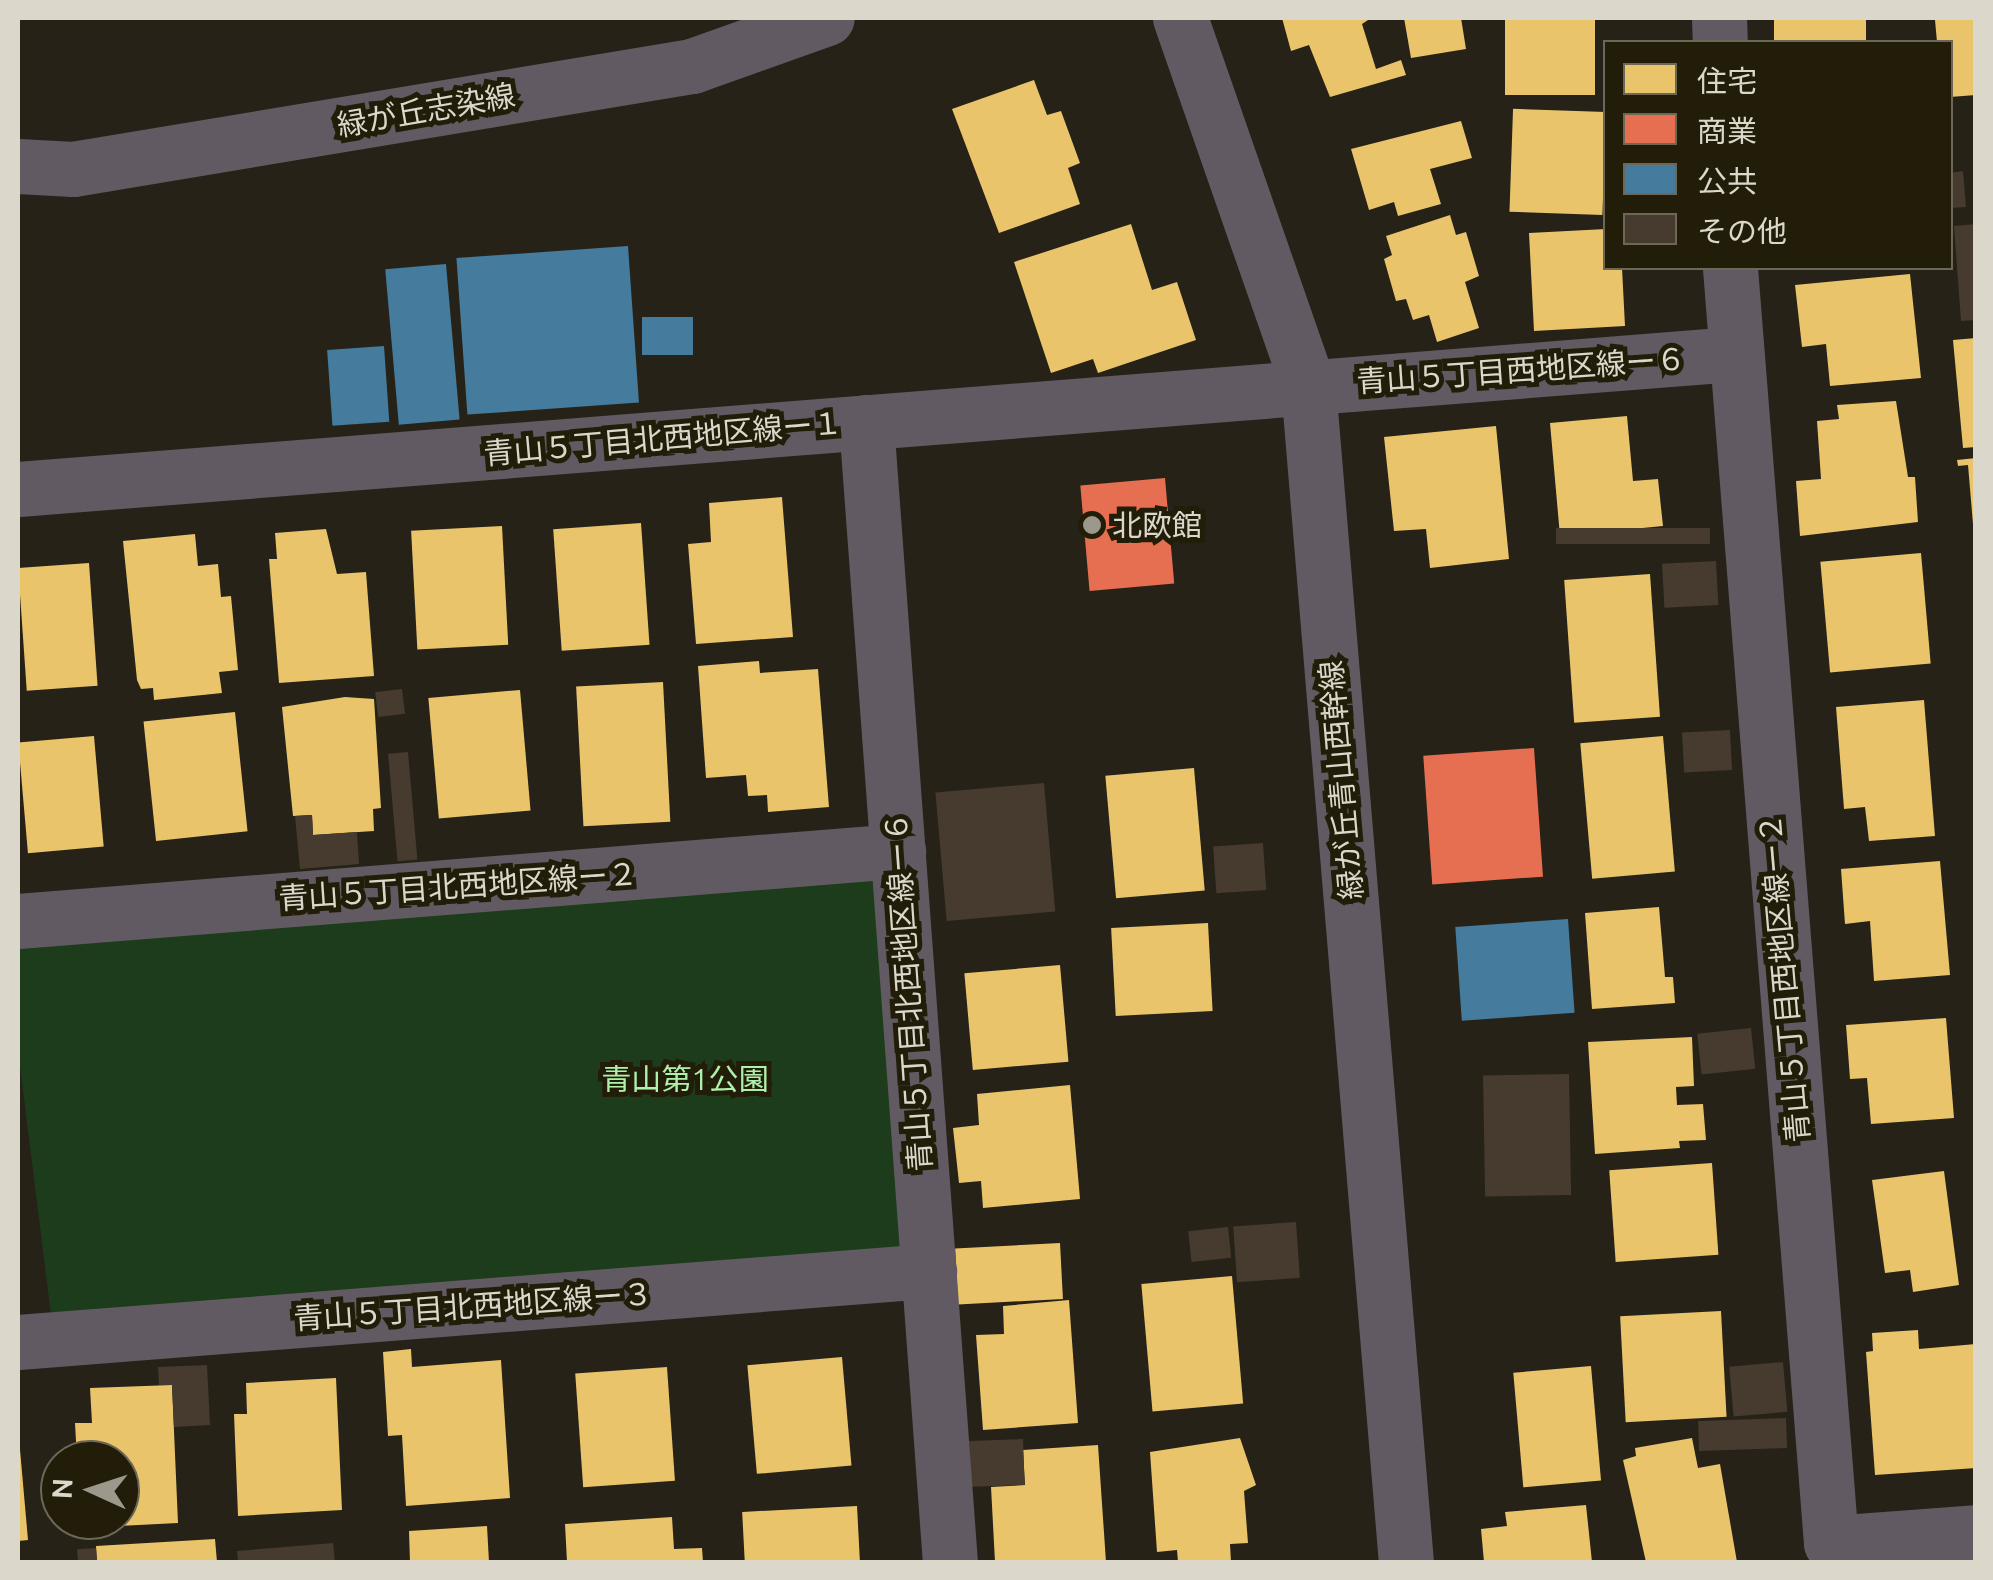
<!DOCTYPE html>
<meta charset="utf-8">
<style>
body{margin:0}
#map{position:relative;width:1993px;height:1580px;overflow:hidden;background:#262218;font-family:Ubuntu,"Noto Sans JP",sans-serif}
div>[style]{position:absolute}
.green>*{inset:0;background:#1d3c1b}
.homes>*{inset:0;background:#e9c46a;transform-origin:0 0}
.shops>*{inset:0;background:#e76f51;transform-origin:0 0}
.public>*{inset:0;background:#457b9d;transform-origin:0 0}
.building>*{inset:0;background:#463b2e;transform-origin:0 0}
.minor>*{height:55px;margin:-27.5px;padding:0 27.5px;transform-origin:27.5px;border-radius:27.5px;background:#625a62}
.tertiary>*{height:55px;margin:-27.5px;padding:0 27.5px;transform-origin:27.5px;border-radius:27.5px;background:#625a62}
.dots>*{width:28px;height:28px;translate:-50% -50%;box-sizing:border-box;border:5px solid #221d09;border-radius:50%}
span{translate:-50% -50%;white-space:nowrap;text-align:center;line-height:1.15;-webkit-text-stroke:10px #221d09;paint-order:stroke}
.street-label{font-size:30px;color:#dbd7cb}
.poi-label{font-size:30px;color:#dbd7cb}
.left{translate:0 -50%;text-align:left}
.park-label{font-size:30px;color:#aef1ab}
.frame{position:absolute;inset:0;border:20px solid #dbd7cb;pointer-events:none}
.legend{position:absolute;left:1603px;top:40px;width:350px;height:230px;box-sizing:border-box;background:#221d09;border:2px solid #6c6757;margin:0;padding:12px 18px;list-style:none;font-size:30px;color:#dbd7cb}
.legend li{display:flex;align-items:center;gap:20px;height:50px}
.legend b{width:50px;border:2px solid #6c6757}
.north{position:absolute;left:40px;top:1440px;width:100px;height:100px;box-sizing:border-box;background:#221d09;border:2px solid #6c6757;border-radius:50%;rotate:273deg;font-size:28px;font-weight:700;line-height:40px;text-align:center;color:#dbd7cb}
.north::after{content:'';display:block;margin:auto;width:35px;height:45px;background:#9c988c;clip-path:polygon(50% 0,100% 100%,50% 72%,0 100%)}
</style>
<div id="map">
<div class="green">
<div style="clip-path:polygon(898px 851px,929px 1271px,54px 1339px,18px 1050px,18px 921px)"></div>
</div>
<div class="homes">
<div style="clip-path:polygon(1282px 18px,1371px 18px,1362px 24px,1376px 69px,1401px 60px,1406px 75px,1330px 97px,1309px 45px,1291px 51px)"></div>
<div style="clip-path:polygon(1404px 18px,1461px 18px,1466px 49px,1411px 58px)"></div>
<div style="left:1505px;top:18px;width:90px;height:77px"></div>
<div style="left:1774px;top:18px;width:92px;height:24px"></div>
<div style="clip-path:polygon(1976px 18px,1976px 95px,1950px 97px,1950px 42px,1937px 42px,1935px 20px)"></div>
<div style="clip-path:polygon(1034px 80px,1047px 115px,1061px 111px,1080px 163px,1068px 168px,1080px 204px,999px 233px,952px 109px)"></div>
<div style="left:1606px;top:112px;width:103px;height:93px;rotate:92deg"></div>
<div style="clip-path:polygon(1461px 121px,1472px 158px,1430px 169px,1441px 204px,1398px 216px,1394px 202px,1369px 210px,1351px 149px)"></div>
<div style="clip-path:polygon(1450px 215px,1456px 235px,1466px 232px,1479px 276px,1465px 282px,1479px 328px,1437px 342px,1429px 315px,1413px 320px,1406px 299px,1396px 301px,1384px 259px,1392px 255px,1386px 236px)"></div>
<div style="clip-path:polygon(1131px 224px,1152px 290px,1177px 282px,1196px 340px,1098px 373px,1093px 359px,1051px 373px,1014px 262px)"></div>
<div style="clip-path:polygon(1606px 229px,1606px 268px,1622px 268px,1625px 326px,1534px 331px,1529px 233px)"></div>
<div style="clip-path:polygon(1910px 274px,1921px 378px,1830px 386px,1826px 344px,1802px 347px,1795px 285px)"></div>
<div style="clip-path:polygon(1976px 338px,1976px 447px,1963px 448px,1953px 340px)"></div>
<div style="clip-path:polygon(1896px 401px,1908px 477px,1915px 477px,1918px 522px,1800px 536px,1796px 481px,1821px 479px,1817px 421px,1839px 419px,1837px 405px)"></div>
<div style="clip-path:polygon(1627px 416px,1633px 481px,1658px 479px,1663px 526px,1560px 536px,1550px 423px)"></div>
<div style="clip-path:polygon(1496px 426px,1509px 559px,1430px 568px,1426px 529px,1394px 531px,1384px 437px)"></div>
<div style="clip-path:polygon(1976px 458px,1976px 524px,1973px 524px,1968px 465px,1958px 466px,1957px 460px)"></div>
<div style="clip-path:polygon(782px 497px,793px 637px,696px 644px,688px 544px,711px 542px,709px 503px)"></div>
<div style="left:641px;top:523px;width:122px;height:88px;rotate:86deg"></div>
<div style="left:502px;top:526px;width:119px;height:91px;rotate:87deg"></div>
<div style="clip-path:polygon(326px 529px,337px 574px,366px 572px,374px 676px,279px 683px,269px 559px,277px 559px,275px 533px)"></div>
<div style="clip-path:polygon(195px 534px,198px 566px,218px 564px,221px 597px,231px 596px,238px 670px,219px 672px,222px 693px,154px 700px,153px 688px,141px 689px,137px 680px,123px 541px)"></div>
<div style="left:1921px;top:553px;width:111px;height:101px;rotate:85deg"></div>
<div style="left:89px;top:563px;width:123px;height:71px;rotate:86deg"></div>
<div style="left:1650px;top:574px;width:143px;height:86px;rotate:86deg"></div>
<div style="clip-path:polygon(759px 661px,760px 673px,818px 669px,829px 807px,768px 812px,767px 795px,748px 796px,746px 775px,706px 778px,698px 666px)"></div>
<div style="left:663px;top:682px;width:140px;height:87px;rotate:87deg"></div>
<div style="left:520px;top:690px;width:121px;height:92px;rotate:85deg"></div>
<div style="clip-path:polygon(345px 697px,374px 699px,381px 808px,373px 809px,374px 831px,313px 835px,312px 815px,293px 816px,282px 707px)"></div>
<div style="clip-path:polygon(1924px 700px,1935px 836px,1869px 841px,1865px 807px,1844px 809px,1836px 707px)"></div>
<div style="left:235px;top:712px;width:120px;height:92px;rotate:84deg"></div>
<div style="left:94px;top:736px;width:111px;height:76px;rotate:85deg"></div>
<div style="left:1663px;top:736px;width:136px;height:83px;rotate:85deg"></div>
<div style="left:1194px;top:768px;width:123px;height:89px;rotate:85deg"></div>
<div style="clip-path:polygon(1940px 861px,1950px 975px,1874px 981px,1870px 921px,1845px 924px,1841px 869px)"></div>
<div style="clip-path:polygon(1659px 907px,1665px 977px,1673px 977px,1675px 1003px,1592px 1009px,1585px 913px)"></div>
<div style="left:1208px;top:923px;width:88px;height:97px;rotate:87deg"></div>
<div style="left:1060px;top:965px;width:97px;height:96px;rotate:85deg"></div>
<div style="clip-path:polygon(1946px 1018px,1954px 1118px,1871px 1124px,1867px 1078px,1850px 1079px,1846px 1025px)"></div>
<div style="clip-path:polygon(1692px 1037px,1694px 1086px,1676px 1087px,1677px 1105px,1703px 1104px,1706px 1140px,1679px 1141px,1680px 1148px,1595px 1154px,1588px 1042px)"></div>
<div style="clip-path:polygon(1070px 1085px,1080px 1199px,983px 1208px,981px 1181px,959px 1183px,953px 1128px,979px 1125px,977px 1094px)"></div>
<div style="left:1712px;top:1163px;width:92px;height:103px;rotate:86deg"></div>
<div style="clip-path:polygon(1944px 1171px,1959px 1285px,1913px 1292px,1910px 1270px,1885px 1273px,1872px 1180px)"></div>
<div style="left:1060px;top:1243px;width:56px;height:105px;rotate:87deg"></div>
<div style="left:1232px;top:1276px;width:128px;height:91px;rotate:85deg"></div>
<div style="clip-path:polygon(1069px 1300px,1078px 1423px,983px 1430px,976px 1335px,1004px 1334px,1003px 1306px)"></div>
<div style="left:1721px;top:1311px;width:106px;height:101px;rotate:87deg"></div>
<div style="clip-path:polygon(1918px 1330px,1919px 1349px,1976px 1344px,1976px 1468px,1875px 1475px,1866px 1352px,1873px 1351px,1872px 1333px)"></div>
<div style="clip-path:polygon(411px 1349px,412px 1367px,501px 1360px,510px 1498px,406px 1506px,402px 1435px,388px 1436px,383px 1352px)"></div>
<div style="left:842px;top:1357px;width:109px;height:95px;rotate:85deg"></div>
<div style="left:1591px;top:1366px;width:115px;height:78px;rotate:85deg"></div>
<div style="left:667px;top:1367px;width:114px;height:92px;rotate:86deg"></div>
<div style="clip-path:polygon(336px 1378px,342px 1510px,238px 1516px,234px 1414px,247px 1414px,246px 1383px)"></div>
<div style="clip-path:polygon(172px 1385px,178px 1523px,79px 1528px,79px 1520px,120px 1520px,120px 1460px,77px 1460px,75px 1423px,92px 1423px,90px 1388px)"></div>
<div style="clip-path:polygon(18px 1427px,28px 1540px,18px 1541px)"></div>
<div style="clip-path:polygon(1240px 1438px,1256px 1485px,1244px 1491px,1248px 1543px,1230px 1544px,1231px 1562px,1178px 1562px,1177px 1550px,1157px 1552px,1150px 1452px)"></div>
<div style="clip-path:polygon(1692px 1438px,1698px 1468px,1720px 1464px,1737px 1562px,1646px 1562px,1623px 1460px,1636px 1456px,1635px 1448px)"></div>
<div style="clip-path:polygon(1098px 1445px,1106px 1562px,995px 1562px,991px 1487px,1025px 1485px,1023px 1450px)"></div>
<div style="clip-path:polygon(1586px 1505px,1592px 1562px,1484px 1562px,1481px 1529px,1507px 1526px,1505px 1512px)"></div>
<div style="left:857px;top:1506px;width:56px;height:115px;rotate:87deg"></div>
<div style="clip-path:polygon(672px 1517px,674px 1549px,702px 1548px,703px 1562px,567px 1562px,565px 1524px)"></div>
<div style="clip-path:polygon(487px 1526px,489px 1562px,410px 1562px,409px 1531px)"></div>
<div style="clip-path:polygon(215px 1539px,217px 1562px,97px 1562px,96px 1546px)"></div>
</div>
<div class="shops">
<div style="left:1165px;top:478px;width:106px;height:85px;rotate:85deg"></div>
<div style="left:1534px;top:748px;width:129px;height:111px;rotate:86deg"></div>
</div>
<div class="public">
<div style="left:628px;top:246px;width:157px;height:172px;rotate:86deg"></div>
<div style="left:446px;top:264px;width:156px;height:61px;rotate:85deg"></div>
<div style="left:693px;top:317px;width:38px;height:51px;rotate:90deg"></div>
<div style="left:384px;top:346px;width:76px;height:57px;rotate:86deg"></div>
<div style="left:1568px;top:919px;width:94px;height:113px;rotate:86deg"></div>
</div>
<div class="building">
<div style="clip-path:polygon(1963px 171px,1966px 207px,1950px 208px,1950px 173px)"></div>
<div style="clip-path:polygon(1976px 224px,1976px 320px,1961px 321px,1954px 226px)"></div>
<div style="left:1710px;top:528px;width:16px;height:154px;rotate:90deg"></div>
<div style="left:1716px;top:561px;width:44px;height:54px;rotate:87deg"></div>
<div style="left:402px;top:689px;width:25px;height:27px;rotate:83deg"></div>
<div style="left:1730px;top:730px;width:40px;height:48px;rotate:87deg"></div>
<div style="left:408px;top:752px;width:108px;height:20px;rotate:85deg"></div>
<div style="left:1044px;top:783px;width:129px;height:109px;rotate:85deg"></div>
<div style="clip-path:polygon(312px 815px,313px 835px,357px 832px,359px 864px,300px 869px,295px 816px)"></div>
<div style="left:1263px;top:843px;width:47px;height:50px;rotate:86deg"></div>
<div style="left:1751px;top:1028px;width:41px;height:54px;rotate:84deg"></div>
<div style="left:1569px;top:1074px;width:121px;height:86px;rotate:89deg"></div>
<div style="left:1296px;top:1222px;width:56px;height:63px;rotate:86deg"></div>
<div style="left:1228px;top:1227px;width:31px;height:40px;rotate:84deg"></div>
<div style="left:1783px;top:1362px;width:50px;height:54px;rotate:85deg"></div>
<div style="clip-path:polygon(207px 1365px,210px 1425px,174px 1427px,172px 1385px,159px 1385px,158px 1367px)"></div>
<div style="left:1786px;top:1418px;width:30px;height:88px;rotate:88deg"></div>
<div style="left:1023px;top:1439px;width:46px;height:54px;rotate:88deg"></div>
<div style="clip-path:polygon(333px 1543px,335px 1562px,238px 1562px,237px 1551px)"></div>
<div style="left:96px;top:1548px;width:14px;height:19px;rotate:86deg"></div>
</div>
<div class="minor">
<div style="left:1719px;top:18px;width:24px;rotate:88deg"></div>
<div style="left:1730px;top:268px;width:1279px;rotate:85.47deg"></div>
<div style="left:1831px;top:1543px;width:145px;rotate:-4.3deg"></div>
<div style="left:866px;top:422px;width:1143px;rotate:85.79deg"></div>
<div style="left:18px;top:489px;width:1721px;rotate:-4.5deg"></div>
<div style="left:18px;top:921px;width:883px;rotate:-4.55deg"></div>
<div style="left:18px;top:1342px;width:914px;rotate:-4.46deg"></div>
</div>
<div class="tertiary">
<div style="left:1180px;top:18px;width:390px;rotate:70.8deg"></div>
<div style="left:1308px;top:386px;width:1180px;rotate:85.24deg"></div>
<div style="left:18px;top:166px;width:55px;rotate:3.1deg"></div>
<div style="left:73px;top:169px;width:628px;rotate:-9.45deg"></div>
<div style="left:692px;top:66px;width:143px;rotate:-19.6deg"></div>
</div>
<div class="dots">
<div style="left:1092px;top:525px;background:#9c988c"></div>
</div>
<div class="street-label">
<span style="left:426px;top:110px;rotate:-10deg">緑が丘志染線</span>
<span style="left:1521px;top:370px;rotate:-4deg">青山５丁目西地区線ー６</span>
<span style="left:663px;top:438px;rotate:-5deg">青山５丁目北西地区線ー１</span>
<span style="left:1341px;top:780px;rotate:-95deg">緑が丘青山西幹線</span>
<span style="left:458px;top:886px;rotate:-4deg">青山５丁目北西地区線ー２</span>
<span style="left:1784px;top:978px;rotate:-95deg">青山５丁目西地区線ー２</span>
<span style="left:908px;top:992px;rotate:-94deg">青山５丁目北西地区線ー６</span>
<span style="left:473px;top:1306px;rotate:-4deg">青山５丁目北西地区線ー３</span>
</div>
<div class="poi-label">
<span class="left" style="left:1112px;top:525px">北欧館</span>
</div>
<div class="park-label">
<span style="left:685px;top:1079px">青山第1公園</span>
</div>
<div class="frame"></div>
<ul class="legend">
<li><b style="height:28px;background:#e9c46a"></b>住宅</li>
<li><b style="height:28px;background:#e76f51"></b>商業</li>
<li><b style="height:28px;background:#457b9d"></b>公共</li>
<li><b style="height:28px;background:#463b2e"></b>その他</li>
</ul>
<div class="north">N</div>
</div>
